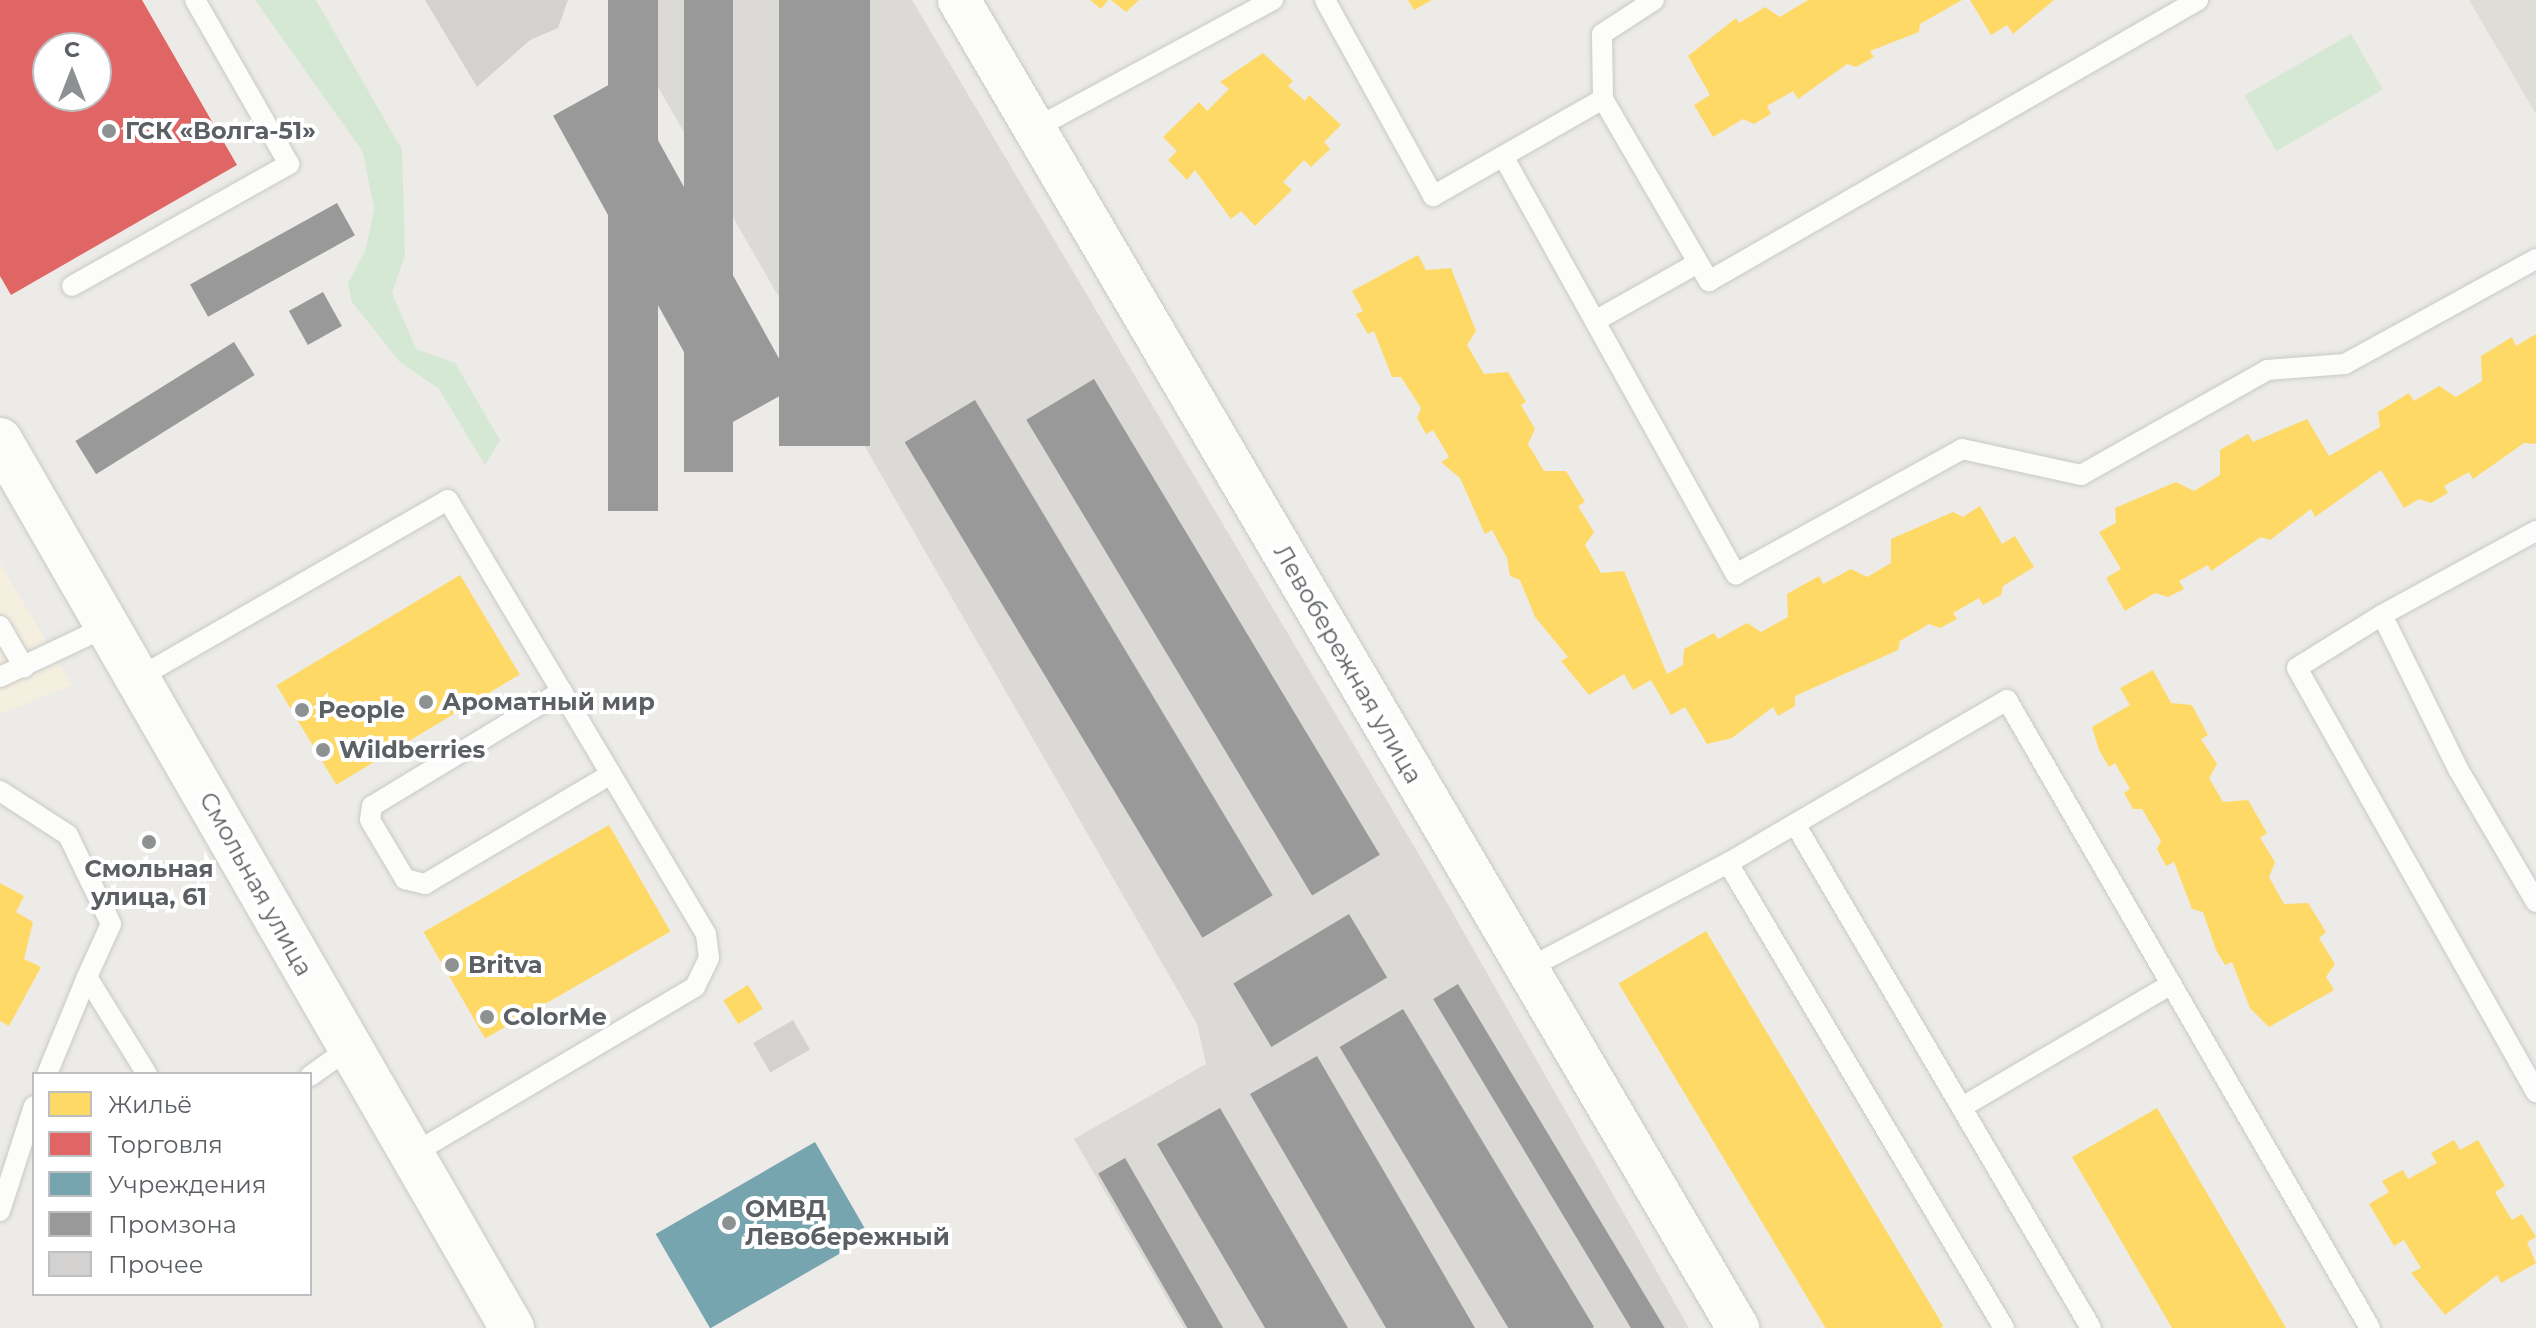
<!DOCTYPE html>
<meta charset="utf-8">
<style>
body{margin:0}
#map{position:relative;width:2536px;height:1328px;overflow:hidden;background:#ecebe7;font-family:Montserrat,sans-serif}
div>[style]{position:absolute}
.commercial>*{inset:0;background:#f5efe0}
.industrial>*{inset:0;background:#dcdad7}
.education>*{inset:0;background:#dfddd7}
.green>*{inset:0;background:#d5e8d3;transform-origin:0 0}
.homes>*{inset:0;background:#ffd966;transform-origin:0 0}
.shops>*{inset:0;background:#e06666}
.public>*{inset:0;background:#76a5af;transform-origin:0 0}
.industry>*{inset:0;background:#999;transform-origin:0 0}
.building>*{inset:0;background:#d3d2d0;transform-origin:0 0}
.roads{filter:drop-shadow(0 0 2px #c8c9c9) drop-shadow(0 0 2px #c8c9c9)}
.lane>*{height:20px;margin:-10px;padding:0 10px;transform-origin:10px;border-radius:10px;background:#fcfcfb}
.street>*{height:42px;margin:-21px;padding:0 21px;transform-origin:21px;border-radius:21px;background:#fcfcfb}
.secondary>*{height:44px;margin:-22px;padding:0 22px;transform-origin:22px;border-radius:22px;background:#fcfcfb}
.dots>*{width:22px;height:22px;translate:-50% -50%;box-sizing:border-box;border:4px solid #fff;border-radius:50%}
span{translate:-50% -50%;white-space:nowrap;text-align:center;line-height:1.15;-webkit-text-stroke:8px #fff;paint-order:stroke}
.poi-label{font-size:24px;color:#5c6064;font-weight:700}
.left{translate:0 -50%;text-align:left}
.street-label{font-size:24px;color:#5c6064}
.legend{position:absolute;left:32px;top:1072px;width:280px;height:224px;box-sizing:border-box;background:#fff;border:2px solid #bebfc1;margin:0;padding:10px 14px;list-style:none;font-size:24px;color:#5c6064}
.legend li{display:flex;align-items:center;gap:16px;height:40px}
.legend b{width:40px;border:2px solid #bebfc1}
.north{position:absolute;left:32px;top:32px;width:80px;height:80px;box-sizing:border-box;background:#fff;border:2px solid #bebfc1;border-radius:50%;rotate:0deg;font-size:22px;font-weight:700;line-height:32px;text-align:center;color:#5c6064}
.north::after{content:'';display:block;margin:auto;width:28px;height:36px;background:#8e9192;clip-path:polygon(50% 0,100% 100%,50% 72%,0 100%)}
</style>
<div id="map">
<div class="commercial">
<div style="clip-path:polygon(0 563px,72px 685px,0 714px)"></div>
</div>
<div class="industrial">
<div style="clip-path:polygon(608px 0,912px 0,1434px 880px,1689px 1328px,1184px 1328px,1074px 1139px,1206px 1064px,1197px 1024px)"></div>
</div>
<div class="education">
<div style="clip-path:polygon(2469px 0,2536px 0,2536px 114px)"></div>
</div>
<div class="green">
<div style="clip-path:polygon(255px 0,316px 0,402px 150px,405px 255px,392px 293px,416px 349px,455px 363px,500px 440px,485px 465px,439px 389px,399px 361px,352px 302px,348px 283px,366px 249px,374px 209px,363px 152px)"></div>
<div style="left:2351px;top:34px;width:64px;height:123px;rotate:60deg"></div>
</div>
<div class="homes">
<div style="clip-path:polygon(1090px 0,1108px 0,1101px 9px)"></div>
<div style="clip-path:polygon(1111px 0,1139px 0,1126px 12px)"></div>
<div style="clip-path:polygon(1408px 0,1432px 0,1414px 10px)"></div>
<div style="clip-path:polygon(1808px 0,1962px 0,1920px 24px,1919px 32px,1870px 51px,1874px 57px,1856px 67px,1847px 64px,1798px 99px,1793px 91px,1767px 106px,1771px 114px,1754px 124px,1743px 119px,1713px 137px,1694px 105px,1710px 95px,1688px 56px,1736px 18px,1739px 23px,1765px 7px,1780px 17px)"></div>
<div style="clip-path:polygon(1970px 0,2054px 0,2013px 34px,2007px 25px,1991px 35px)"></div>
<div style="clip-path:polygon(1263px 53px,1293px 81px,1288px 86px,1305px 101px,1309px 95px,1341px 125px,1324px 142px,1330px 149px,1311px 167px,1304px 160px,1283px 182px,1292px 190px,1255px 226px,1241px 211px,1231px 219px,1195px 170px,1187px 180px,1168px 160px,1177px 151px,1163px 137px,1199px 102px,1207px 111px,1229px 89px,1220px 82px)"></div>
<div style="clip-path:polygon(1418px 255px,1426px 270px,1451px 268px,1476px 331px,1467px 345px,1484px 374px,1508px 372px,1526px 402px,1521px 405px,1535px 429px,1528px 444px,1544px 471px,1566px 471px,1585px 502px,1578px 506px,1594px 532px,1585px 545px,1601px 573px,1624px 571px,1667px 674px,1683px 665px,1684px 649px,1714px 633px,1718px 639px,1747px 623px,1761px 632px,1788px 617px,1787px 594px,1819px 576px,1823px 584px,1851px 569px,1867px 577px,1891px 563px,1891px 539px,1953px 512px,1963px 517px,1980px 506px,2002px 544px,2015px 536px,2034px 567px,2003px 586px,2001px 595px,1983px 605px,1979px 598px,1953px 613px,1957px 619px,1940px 628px,1929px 624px,1900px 641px,1898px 650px,1795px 696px,1795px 706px,1778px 716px,1773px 707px,1732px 738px,1707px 744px,1685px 707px,1671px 715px,1651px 680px,1633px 690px,1624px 674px,1589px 695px,1561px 661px,1568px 657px,1535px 617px,1520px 580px,1510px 576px,1507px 558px,1492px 530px,1485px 534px,1460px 478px,1441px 462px,1449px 457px,1433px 430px,1426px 434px,1417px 418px,1421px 408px,1401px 377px,1392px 377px,1374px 331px,1368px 334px,1356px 314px,1363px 311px,1352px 291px)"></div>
<div style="clip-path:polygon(2536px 334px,2536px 444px,2524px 443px,2473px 479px,2469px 472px,2444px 486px,2448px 493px,2431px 503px,2419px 499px,2404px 508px,2381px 470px,2315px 517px,2311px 509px,2270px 540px,2261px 537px,2211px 571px,2208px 565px,2179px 581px,2184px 589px,2168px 597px,2155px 593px,2125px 611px,2106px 578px,2121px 569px,2099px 532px,2116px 523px,2115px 508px,2176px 482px,2194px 491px,2220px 475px,2220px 450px,2248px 434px,2253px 442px,2307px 419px,2329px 456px,2380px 427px,2378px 412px,2409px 393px,2414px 401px,2439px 386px,2456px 397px,2482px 381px,2481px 356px,2512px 337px,2516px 346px)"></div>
<div style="left:460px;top:575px;width:116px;height:214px;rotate:59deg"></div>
<div style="clip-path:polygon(2153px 670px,2171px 703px,2192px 705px,2208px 735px,2201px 739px,2217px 764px,2209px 778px,2223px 802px,2248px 800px,2267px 833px,2260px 838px,2275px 862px,2269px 877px,2284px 904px,2308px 903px,2326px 932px,2319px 938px,2335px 964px,2326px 977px,2334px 990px,2269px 1027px,2250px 1008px,2232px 962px,2225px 965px,2216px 950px,2203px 912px,2192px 909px,2174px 862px,2166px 866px,2157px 849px,2161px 841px,2142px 809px,2133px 809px,2124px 793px,2130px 789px,2115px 763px,2109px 767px,2099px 750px,2092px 727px,2130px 705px,2120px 688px)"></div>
<div style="left:609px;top:825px;width:123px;height:214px;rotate:60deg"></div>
<div style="clip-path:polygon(0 883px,24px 896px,16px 912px,33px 922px,24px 959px,41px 967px,9px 1026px,0 1021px)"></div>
<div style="left:1706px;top:931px;width:461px;height:102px;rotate:59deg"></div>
<div style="left:748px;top:985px;width:28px;height:29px;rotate:58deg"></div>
<div style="clip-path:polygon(2157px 1108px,2286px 1328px,2172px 1328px,2072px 1157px)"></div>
<div style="clip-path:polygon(2454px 1140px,2460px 1150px,2478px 1140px,2505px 1186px,2495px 1192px,2512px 1220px,2522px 1214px,2536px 1237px,2527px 1242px,2536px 1263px,2501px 1283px,2497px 1275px,2445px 1315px,2411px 1273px,2421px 1268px,2404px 1240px,2394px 1246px,2369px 1204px,2389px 1192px,2382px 1181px,2403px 1170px,2408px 1179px,2437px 1163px,2431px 1153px)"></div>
</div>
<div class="shops">
<div style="clip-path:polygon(evenodd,0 0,142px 0,237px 165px,11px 295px,0 276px,0 0,48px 48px,96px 48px,96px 96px,48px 96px,48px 48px)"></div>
</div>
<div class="public">
<div style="left:815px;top:1142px;width:109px;height:184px;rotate:60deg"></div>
</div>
<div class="industry">
<div style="left:608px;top:0;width:50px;height:511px"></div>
<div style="left:684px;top:0;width:49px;height:472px"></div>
<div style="left:779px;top:0;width:91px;height:446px"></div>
<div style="left:623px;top:77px;width:355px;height:80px;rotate:61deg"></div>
<div style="left:337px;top:203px;width:37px;height:168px;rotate:61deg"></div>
<div style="left:323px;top:292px;width:39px;height:39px;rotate:61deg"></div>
<div style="left:234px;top:342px;width:39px;height:187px;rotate:58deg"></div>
<div style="left:1094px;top:379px;width:555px;height:79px;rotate:59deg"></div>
<div style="left:975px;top:400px;width:578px;height:82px;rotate:59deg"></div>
<div style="left:1349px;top:914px;width:74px;height:135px;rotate:59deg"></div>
<div style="left:1458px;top:984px;width:403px;height:29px;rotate:59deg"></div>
<div style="left:1403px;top:1009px;width:371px;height:74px;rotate:59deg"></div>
<div style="clip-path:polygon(1317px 1056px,1475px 1328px,1386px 1328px,1250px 1094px)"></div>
<div style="clip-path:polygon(1220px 1108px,1348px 1328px,1265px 1328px,1157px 1144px)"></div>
<div style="left:1125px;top:1158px;width:197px;height:31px;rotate:60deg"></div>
</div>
<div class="building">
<div style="clip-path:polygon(425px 0,568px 0,558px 28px,530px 40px,477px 87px)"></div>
<div style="left:793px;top:1020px;width:34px;height:46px;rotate:60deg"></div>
</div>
<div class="roads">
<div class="lane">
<div style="left:1325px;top:0;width:224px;rotate:61.1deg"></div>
<div style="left:1433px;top:196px;width:196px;rotate:-29.7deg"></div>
<div style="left:1603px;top:99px;width:65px;rotate:-90.9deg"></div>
<div style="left:1602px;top:34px;width:62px;rotate:-33.2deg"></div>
<div style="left:1603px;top:99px;width:211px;rotate:59.8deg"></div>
<div style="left:1709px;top:281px;width:564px;rotate:-29.88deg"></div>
<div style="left:1034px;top:129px;width:272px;rotate:-28.4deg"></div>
<div style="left:1503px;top:156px;width:479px;rotate:60.9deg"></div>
<div style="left:1736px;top:574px;width:258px;rotate:-28.9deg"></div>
<div style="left:1962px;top:449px;width:122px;rotate:12.3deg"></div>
<div style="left:2081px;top:475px;width:214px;rotate:-29.4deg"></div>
<div style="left:2267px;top:370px;width:78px;rotate:-4.4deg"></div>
<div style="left:2345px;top:364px;width:218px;rotate:-28.8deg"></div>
<div style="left:72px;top:286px;width:249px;rotate:-29.3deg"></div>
<div style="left:289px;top:164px;width:189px;rotate:-119.8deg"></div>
<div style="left:1595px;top:321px;width:118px;rotate:-29.4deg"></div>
<div style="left:2536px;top:531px;width:175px;rotate:151.4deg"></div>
<div style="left:2382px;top:615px;width:172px;rotate:63.7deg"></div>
<div style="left:2458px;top:769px;width:154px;rotate:59.6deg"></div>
<div style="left:2382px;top:615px;width:100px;rotate:148.1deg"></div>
<div style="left:2297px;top:668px;width:487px;rotate:60.6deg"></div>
<div style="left:0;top:626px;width:48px;rotate:59.7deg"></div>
<div style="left:0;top:677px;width:119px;rotate:-25.3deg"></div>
<div style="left:138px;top:678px;width:357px;rotate:-29.9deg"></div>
<div style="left:448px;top:500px;width:505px;rotate:59.27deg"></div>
<div style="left:706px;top:934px;width:24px;rotate:83deg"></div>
<div style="left:709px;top:958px;width:32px;rotate:116deg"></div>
<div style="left:695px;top:987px;width:330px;rotate:149.4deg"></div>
<div style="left:562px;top:691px;width:222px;rotate:148.8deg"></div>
<div style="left:372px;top:806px;width:14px;rotate:98deg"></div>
<div style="left:370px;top:820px;width:69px;rotate:59.3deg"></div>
<div style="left:405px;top:879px;width:21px;rotate:14deg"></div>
<div style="left:425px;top:884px;width:216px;rotate:-30.6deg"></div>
<div style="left:0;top:791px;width:81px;rotate:32.9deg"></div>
<div style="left:68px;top:835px;width:99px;rotate:64.2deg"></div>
<div style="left:111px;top:924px;width:58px;rotate:114.4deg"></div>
<div style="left:1795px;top:824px;width:584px;rotate:59.57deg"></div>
<div style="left:1728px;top:863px;width:323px;rotate:-30.3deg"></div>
<div style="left:2007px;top:700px;width:725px;rotate:59.97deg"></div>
<div style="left:1527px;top:969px;width:227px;rotate:-27.8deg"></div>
<div style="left:1728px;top:863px;width:541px;rotate:59.31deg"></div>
<div style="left:47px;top:1074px;width:105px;rotate:-67.6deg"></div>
<div style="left:87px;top:977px;width:114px;rotate:58.3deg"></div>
<div style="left:310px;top:1076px;width:47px;rotate:-35.4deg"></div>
<div style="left:1962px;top:1107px;width:243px;rotate:-30.4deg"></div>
<div style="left:0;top:1211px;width:110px;rotate:-72.1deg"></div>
</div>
<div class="street">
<div style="left:959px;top:0;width:1540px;rotate:59.6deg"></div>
</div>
<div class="secondary">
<div style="left:0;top:440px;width:1025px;rotate:60.03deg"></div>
</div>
</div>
<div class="dots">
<div style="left:109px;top:131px;background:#8e9192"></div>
<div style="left:426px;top:702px;background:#8e9192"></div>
<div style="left:302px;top:710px;background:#8e9192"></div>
<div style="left:323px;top:750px;background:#8e9192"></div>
<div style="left:149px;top:842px;background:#8e9192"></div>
<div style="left:452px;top:965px;background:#8e9192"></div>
<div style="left:487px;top:1017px;background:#8e9192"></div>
<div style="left:729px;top:1223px;background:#8e9192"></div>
</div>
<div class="poi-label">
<span class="left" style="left:125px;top:131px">ГСК «Волга-51»</span>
<span class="left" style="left:442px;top:702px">Ароматный мир</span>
<span class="left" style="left:318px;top:710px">People</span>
<span class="left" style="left:339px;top:750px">Wildberries</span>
<span style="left:149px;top:883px">Смольная<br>улица, 61</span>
<span class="left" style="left:468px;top:965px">Britva</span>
<span class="left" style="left:503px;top:1017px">ColorMe</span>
<span class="left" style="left:745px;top:1223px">ОМВД<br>Левобережный</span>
</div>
<div class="street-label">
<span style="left:1348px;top:664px;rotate:60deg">Левобережная улица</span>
<span style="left:256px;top:884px;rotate:61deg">Смольная улица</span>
</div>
<ul class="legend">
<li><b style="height:22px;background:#ffd966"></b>Жильё</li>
<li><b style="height:22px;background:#e06666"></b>Торговля</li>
<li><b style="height:22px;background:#76a5af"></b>Учреждения</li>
<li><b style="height:22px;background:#999"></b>Промзона</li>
<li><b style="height:22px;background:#d3d2d0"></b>Прочее</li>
</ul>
<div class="north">С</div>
</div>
